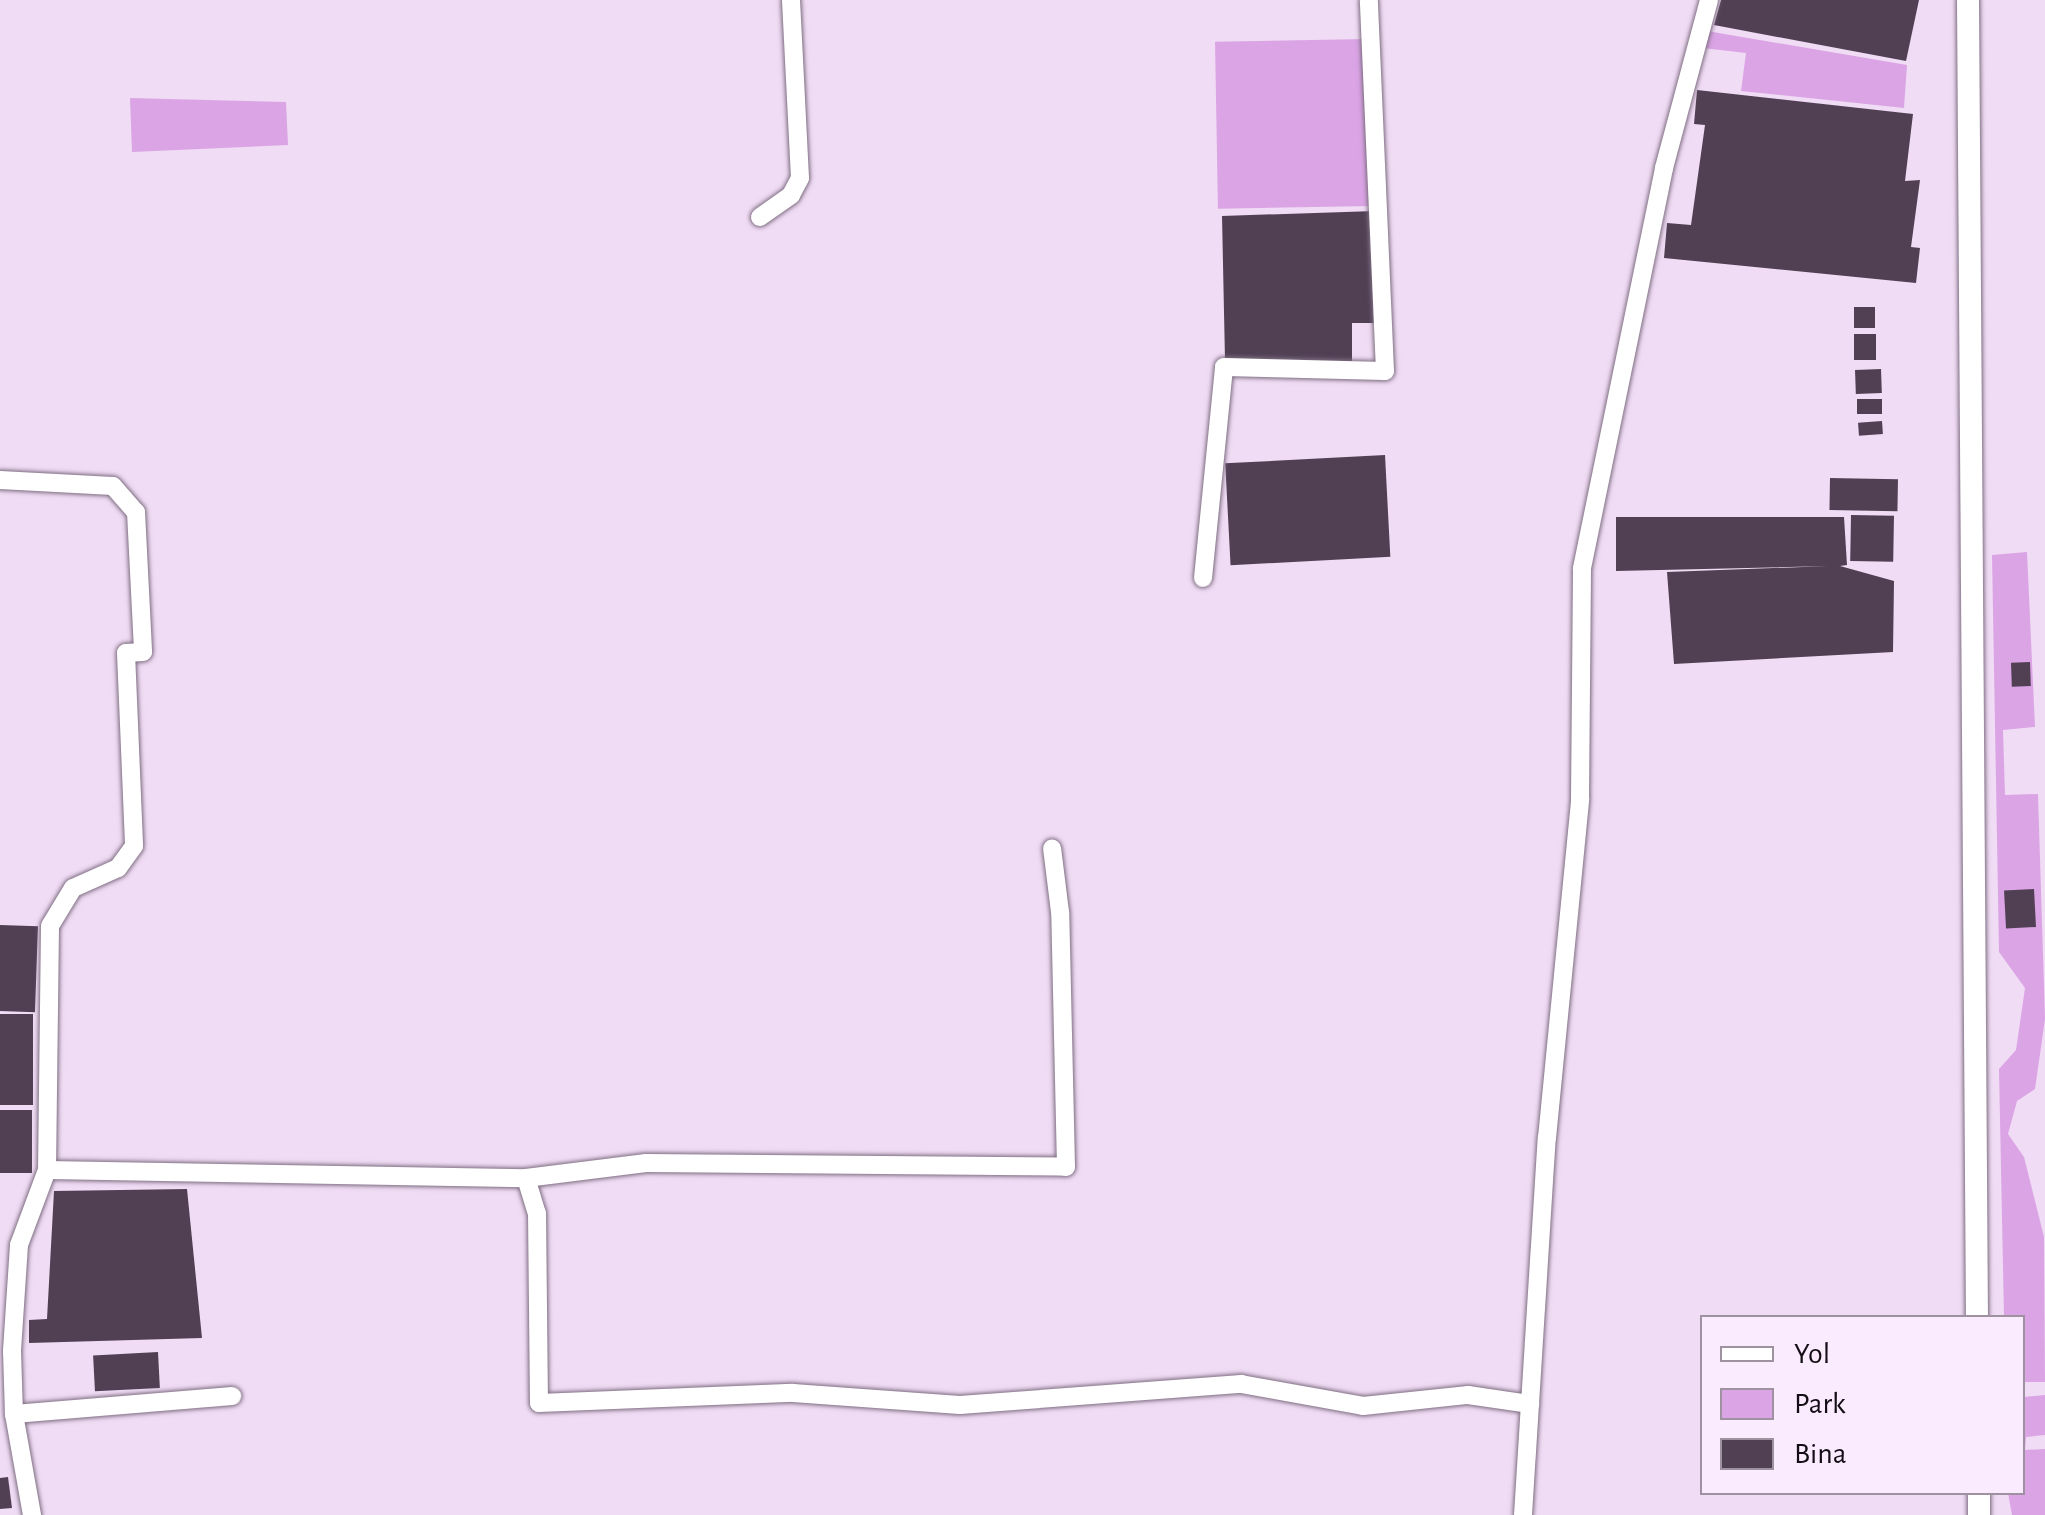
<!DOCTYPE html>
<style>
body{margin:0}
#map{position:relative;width:2045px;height:1515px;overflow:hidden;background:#f0dcf4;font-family:"Alegreya Sans",sans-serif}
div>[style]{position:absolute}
.green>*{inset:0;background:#dba4e5;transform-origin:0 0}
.building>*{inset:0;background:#514054;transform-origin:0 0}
.roads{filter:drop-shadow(0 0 2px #7f6e83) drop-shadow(0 0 2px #7f6e83)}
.minor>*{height:18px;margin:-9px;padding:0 9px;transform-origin:9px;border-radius:9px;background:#fff}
.tertiary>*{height:22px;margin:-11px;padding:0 11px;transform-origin:11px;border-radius:11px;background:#fff}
span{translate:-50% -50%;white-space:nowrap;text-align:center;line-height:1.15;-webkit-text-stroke:10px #fbebfe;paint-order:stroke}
.legend{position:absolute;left:1700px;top:1315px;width:325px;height:180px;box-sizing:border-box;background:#fbebfe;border:2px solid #9e92a1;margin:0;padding:12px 18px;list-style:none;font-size:30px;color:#130d15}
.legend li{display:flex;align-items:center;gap:20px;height:50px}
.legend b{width:50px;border:2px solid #9e92a1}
</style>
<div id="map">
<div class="green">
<div style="clip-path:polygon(1707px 31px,1907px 65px,1904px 108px,1741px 91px,1746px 53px,1703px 48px)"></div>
<div style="left:1368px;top:39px;width:167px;height:153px;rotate:89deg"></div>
<div style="clip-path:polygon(130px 98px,286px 102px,288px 145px,132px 152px)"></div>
<div style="clip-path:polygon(2027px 552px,2035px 727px,2003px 730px,2005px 795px,2038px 794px,2045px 1019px,2035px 1089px,2017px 1101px,2008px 1134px,2024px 1157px,2044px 1237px,2045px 1382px,2023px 1382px,2022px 1318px,2004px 1317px,1999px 1069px,2016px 1050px,2025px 988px,1999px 952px,1992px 555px)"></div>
<div style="clip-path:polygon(2045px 1395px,2045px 1435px,2026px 1437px,2025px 1450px,2045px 1449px,2045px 1515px,2012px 1515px,2008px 1493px,2022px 1492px,2023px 1397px)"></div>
</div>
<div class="building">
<div style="clip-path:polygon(1721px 0,1919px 0,1906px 61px,1714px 25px)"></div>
<div style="clip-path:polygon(1697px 90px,1913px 114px,1905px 181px,1920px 180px,1911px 247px,1920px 248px,1916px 283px,1664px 258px,1667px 223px,1691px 225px,1705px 125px,1694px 124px)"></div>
<div style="clip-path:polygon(1375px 211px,1379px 323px,1352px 323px,1352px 362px,1225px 360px,1222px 216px)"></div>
<div style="left:1854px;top:307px;width:21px;height:21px"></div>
<div style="left:1854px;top:334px;width:22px;height:26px"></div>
<div style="left:1881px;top:369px;width:24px;height:26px;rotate:88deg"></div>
<div style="left:1882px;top:399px;width:15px;height:25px;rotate:90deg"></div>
<div style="left:1882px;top:421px;width:13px;height:24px;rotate:86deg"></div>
<div style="left:1385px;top:455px;width:102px;height:160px;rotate:87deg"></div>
<div style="left:1830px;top:478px;width:68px;height:32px;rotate:1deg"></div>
<div style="left:1851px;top:515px;width:43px;height:46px;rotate:1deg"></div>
<div style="clip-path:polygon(1616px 517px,1844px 517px,1847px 565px,1840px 566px,1894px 581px,1893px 652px,1674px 664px,1667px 572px,1829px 566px,1616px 571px)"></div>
<div style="left:2030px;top:662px;width:24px;height:19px;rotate:88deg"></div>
<div style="left:2034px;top:889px;width:38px;height:30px;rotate:87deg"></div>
<div style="left:0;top:925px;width:38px;height:86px;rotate:2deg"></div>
<div style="left:0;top:1014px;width:33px;height:91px"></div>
<div style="left:0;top:1110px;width:32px;height:63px"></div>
<div style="clip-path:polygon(187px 1189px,202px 1338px,29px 1343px,29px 1320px,47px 1319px,54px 1191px)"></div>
<div style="left:158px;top:1352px;width:36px;height:65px;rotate:87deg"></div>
<div style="clip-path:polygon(8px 1477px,12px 1508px,0 1509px,0 1478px)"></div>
</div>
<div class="roads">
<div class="minor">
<div style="left:760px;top:217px;width:38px;rotate:-35deg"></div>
<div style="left:791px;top:195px;width:19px;rotate:-62deg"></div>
<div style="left:800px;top:178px;width:178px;rotate:-92.9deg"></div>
<div style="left:0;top:480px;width:113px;rotate:3deg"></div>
<div style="left:113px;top:486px;width:35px;rotate:49deg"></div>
<div style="left:136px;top:512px;width:140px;rotate:87.1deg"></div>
<div style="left:143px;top:652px;width:17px;rotate:177deg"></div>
<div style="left:126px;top:653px;width:193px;rotate:87.6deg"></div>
<div style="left:134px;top:846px;width:27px;rotate:126deg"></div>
<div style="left:118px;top:868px;width:49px;rotate:156deg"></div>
<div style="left:73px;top:888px;width:44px;rotate:121.2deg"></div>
<div style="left:50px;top:926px;width:244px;rotate:90.7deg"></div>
<div style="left:47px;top:1170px;width:80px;rotate:110.5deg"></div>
<div style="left:19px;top:1245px;width:106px;rotate:93.8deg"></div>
<div style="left:12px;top:1351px;width:63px;rotate:88.2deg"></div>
<div style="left:14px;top:1414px;width:103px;rotate:79.9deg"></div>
<div style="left:1203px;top:578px;width:212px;rotate:-84.3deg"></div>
<div style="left:1224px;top:367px;width:161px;rotate:1.4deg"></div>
<div style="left:1385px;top:371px;width:371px;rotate:-92.5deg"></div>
<div style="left:47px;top:1170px;width:479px;rotate:1deg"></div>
<div style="left:526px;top:1178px;width:121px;rotate:-7.1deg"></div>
<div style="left:646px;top:1163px;width:420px;rotate:0.5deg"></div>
<div style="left:1066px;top:1167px;width:255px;rotate:-91.3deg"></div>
<div style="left:1060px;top:912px;width:64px;rotate:-97.1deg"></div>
<div style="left:526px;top:1178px;width:37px;rotate:73deg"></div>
<div style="left:537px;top:1213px;width:190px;rotate:89.4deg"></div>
<div style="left:539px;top:1403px;width:254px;rotate:-2.3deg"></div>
<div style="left:793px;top:1393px;width:167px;rotate:4.1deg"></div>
<div style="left:960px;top:1405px;width:282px;rotate:-4.3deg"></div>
<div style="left:1241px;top:1384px;width:124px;rotate:10.2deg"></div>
<div style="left:1363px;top:1406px;width:106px;rotate:-6deg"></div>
<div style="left:1468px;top:1395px;width:63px;rotate:8.3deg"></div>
<div style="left:14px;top:1414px;width:219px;rotate:-4.7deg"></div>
<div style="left:1523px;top:1515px;width:378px;rotate:-86.4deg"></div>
<div style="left:1547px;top:1138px;width:341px;rotate:-84.4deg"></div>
<div style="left:1580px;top:799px;width:231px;rotate:-89.5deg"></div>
<div style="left:1582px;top:568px;width:408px;rotate:-78.4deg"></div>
<div style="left:1664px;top:168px;width:174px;rotate:-75deg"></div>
</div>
<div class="tertiary">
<div style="left:1968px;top:0;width:1318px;rotate:89.61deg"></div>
<div style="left:1979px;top:1492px;width:23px;rotate:90deg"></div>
</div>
</div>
<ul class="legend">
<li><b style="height:12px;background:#fff"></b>Yol</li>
<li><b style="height:28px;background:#dba4e5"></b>Park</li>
<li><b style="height:28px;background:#514054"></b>Bina</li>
</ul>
</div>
